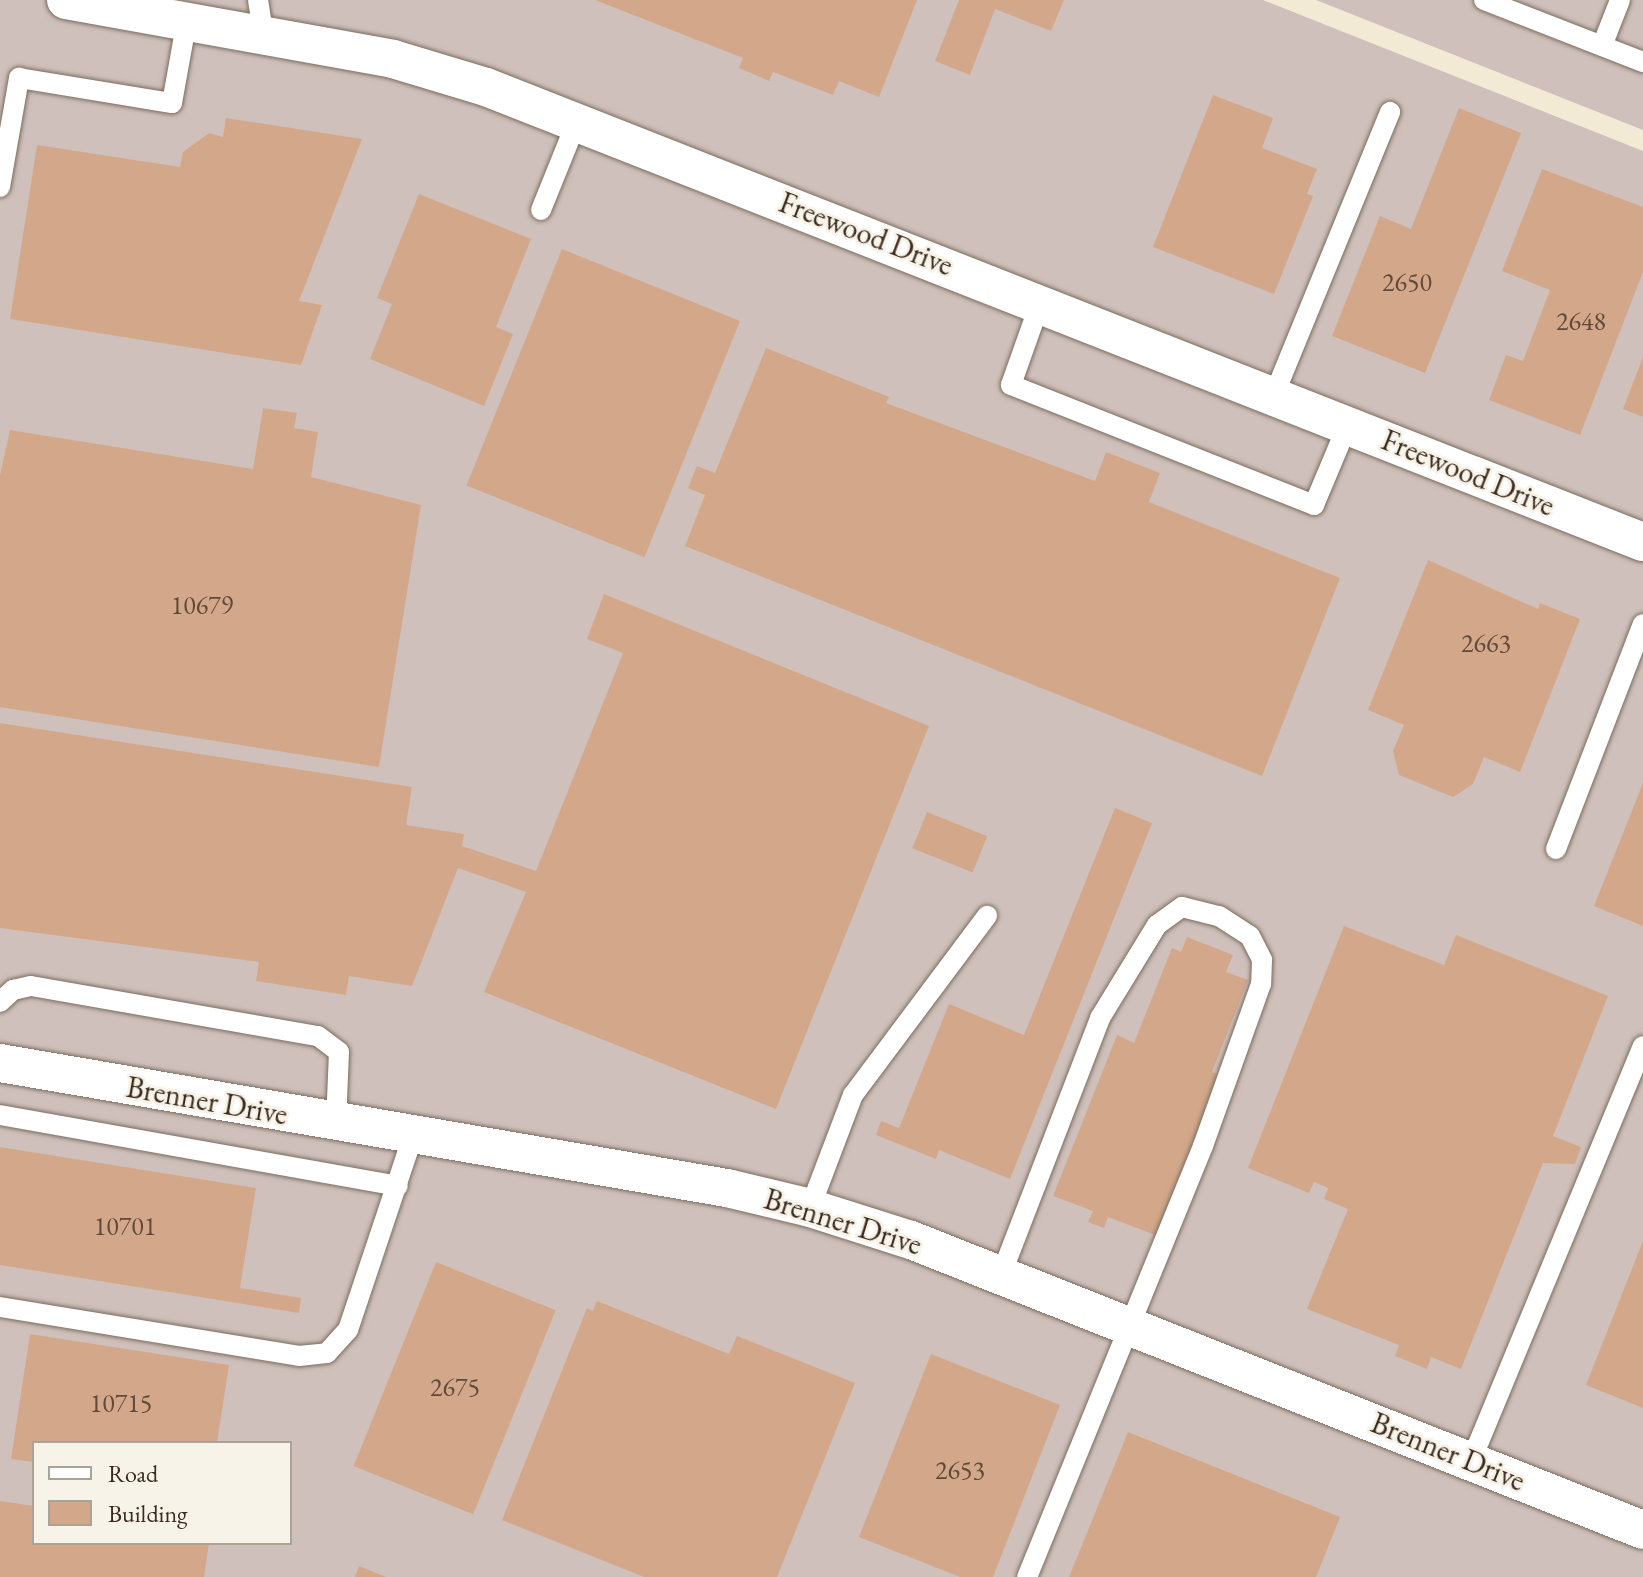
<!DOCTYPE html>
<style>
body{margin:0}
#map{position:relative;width:1643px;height:1577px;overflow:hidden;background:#f3ead5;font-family:"EB Garamond",serif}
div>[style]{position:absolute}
.industrial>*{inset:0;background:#cfc0bb}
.building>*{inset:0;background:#d3a88a;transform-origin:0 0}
.roads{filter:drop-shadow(0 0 2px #7b6d5e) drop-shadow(0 0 2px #7b6d5e)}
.lane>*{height:20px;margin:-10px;padding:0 10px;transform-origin:10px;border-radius:10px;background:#fff}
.street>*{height:38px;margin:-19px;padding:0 19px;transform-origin:19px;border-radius:19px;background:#fff}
span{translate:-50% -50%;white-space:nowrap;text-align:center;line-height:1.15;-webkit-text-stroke:6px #f7f3e8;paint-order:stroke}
.number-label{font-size:26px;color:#614a39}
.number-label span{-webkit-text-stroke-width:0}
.street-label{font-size:30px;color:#3b2a1e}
.legend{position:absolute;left:32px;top:1441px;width:260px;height:104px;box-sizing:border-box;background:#f7f3e8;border:2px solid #aca397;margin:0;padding:10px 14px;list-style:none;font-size:24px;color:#3b2a1e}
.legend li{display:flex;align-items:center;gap:16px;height:40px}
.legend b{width:40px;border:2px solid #aca397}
</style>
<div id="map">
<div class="industrial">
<div style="clip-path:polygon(evenodd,0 0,1263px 0,1643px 151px,1643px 1577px,0 1577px,0 0,34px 1443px,290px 1443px,290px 1543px,34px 1543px,34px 1443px)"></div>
<div style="clip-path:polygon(1316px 0,1643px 0,1643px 130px)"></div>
</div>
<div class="building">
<div style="clip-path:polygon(595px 0,917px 0,879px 97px,839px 81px,833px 95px,773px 72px,769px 81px,739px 68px,743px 58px)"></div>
<div style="clip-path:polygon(959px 0,1064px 0,1051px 31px,995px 9px,970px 75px,935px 61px)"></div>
<div style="clip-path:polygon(1213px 95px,1273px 118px,1262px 148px,1317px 169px,1307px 194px,1313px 196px,1274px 294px,1153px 247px)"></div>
<div style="clip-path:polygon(1459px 108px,1521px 133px,1425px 373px,1332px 336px,1380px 216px,1411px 229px)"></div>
<div style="clip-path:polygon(226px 118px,362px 139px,299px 301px,322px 305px,301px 365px,10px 319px,37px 145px,180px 167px,183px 152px,209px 133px,223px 137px)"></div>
<div style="clip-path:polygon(1542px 169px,1643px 207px,1643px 272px,1580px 435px,1489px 400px,1506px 355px,1523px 361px,1550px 290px,1502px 271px)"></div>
<div style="clip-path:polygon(419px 194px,531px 239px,496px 327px,513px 334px,484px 406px,370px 359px,392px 304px,377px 298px)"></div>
<div style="left:562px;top:249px;width:192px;height:255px;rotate:22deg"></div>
<div style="clip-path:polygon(766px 348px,889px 397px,886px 403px,1095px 481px,1106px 452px,1160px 473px,1149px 502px,1340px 578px,1262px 776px,685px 546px,705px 495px,688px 488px,697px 466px,715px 473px)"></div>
<div style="clip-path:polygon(1643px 357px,1643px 417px,1623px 409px)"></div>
<div style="clip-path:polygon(263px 408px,297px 413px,294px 428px,318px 432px,311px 477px,421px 505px,379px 767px,0 707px,0 475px,10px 430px,253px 469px)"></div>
<div style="clip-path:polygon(1428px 560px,1538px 609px,1540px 603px,1580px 619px,1520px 772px,1484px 757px,1473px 784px,1453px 797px,1399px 775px,1393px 751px,1404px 725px,1368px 710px)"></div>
<div style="clip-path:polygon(604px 594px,929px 726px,776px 1109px,484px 992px,526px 892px,458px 868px,412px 986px,349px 976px,346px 995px,256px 981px,259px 962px,0 928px,0 723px,412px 787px,406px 825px,464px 834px,462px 846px,536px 871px,623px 653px,587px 639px)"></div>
<div style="clip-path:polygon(1643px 783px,1643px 926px,1594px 906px)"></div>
<div style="clip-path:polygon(1115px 808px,1152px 823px,1010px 1179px,939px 1150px,936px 1159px,876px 1135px,881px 1121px,899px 1128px,949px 1004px,1024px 1035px)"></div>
<div style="left:927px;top:812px;width:65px;height:39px;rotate:22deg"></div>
<div style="clip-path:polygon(1344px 926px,1444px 965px,1456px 935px,1608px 996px,1553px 1136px,1581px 1147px,1575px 1164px,1543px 1163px,1461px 1369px,1431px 1357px,1427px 1369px,1395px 1356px,1399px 1345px,1307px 1309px,1348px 1209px,1324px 1199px,1328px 1188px,1314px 1182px,1309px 1193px,1248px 1168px)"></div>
<div style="clip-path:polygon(1187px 937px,1233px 955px,1226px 972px,1248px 980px,1212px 1072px,1222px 1076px,1158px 1236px,1108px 1217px,1104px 1228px,1088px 1222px,1093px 1211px,1053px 1196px,1117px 1035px,1134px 1043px,1172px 948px,1181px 952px)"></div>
<div style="clip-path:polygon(0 1147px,256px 1188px,240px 1288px,301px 1298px,299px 1313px,0 1265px)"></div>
<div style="clip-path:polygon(1643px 1241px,1643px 1408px,1586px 1385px)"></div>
<div style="left:436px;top:1262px;width:129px;height:220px;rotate:22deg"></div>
<div style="clip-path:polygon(597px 1301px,729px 1354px,737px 1336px,855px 1383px,777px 1577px,644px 1577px,502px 1520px,587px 1308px,593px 1311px)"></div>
<div style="clip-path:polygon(30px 1334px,229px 1365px,217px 1443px,34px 1443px,34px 1462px,11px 1459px)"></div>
<div style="clip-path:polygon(931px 1354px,1060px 1405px,993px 1577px,960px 1577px,859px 1537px)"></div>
<div style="clip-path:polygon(1128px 1432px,1340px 1517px,1316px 1577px,1069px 1577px)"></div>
<div style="clip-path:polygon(0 1501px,34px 1506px,34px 1543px,209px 1543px,204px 1577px,0 1577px)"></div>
<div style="clip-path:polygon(359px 1566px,386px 1577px,355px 1577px)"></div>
</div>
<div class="roads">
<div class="lane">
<div style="left:258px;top:0;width:33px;rotate:81deg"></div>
<div style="left:1484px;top:0;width:171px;rotate:21.3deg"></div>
<div style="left:1602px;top:46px;width:49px;rotate:-68.6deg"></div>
<div style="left:0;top:187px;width:111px;rotate:-80.1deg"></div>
<div style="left:19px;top:78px;width:155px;rotate:9.3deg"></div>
<div style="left:172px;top:103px;width:84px;rotate:-79.8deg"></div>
<div style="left:541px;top:210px;width:96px;rotate:-68deg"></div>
<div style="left:1040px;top:303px;width:87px;rotate:109.5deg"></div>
<div style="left:1011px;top:385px;width:326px;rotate:21.6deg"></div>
<div style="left:1314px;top:505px;width:88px;rotate:-67.2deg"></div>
<div style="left:1274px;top:395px;width:306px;rotate:-67.7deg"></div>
<div style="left:1556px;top:849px;width:241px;rotate:-68.9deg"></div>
<div style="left:0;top:1002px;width:18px;rotate:-43deg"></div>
<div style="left:13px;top:990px;width:18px;rotate:-13deg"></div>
<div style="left:31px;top:986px;width:291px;rotate:9.9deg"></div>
<div style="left:318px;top:1036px;width:26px;rotate:37deg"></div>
<div style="left:339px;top:1052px;width:72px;rotate:92.4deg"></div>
<div style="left:0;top:1115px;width:404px;rotate:10.1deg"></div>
<div style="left:810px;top:1208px;width:121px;rotate:-69.2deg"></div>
<div style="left:853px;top:1095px;width:224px;rotate:-53.2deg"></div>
<div style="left:1001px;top:1275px;width:275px;rotate:-68.9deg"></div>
<div style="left:1100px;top:1018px;width:109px;rotate:-58.5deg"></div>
<div style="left:1157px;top:925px;width:31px;rotate:-36deg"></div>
<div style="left:1182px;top:907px;width:38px;rotate:14deg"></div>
<div style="left:1219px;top:916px;width:37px;rotate:33deg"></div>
<div style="left:1250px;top:936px;width:27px;rotate:63deg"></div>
<div style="left:1262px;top:960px;width:24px;rotate:92deg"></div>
<div style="left:1261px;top:984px;width:172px;rotate:109.7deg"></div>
<div style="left:1203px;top:1146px;width:466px;rotate:112.2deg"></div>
<div style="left:0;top:1307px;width:303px;rotate:9.3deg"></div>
<div style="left:299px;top:1356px;width:28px;rotate:-6deg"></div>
<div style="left:327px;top:1353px;width:31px;rotate:-48deg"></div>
<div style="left:348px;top:1330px;width:205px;rotate:-71.5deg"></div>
<div style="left:1471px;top:1461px;width:449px;rotate:-67.5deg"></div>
</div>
<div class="street">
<div style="left:66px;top:0;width:332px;rotate:10.2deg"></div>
<div style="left:393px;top:59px;width:97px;rotate:16.8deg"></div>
<div style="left:486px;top:87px;width:1243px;rotate:21.47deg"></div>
<div style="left:0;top:1063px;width:738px;rotate:9.76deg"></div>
<div style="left:727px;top:1188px;width:85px;rotate:13.5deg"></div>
<div style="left:810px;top:1208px;width:106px;rotate:17.6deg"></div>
<div style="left:911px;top:1240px;width:787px;rotate:21.61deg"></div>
</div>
</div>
<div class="number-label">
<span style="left:1407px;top:283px">2650</span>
<span style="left:1581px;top:322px">2648</span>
<span style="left:202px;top:606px">10679</span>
<span style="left:1486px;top:644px">2663</span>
<span style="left:125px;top:1227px">10701</span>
<span style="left:455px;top:1388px">2675</span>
<span style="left:121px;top:1404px">10715</span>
<span style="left:960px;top:1471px">2653</span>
</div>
<div class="street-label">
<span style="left:866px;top:234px;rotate:21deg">Freewood Drive</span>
<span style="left:1468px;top:473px;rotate:22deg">Freewood Drive</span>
<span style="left:207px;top:1101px;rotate:10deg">Brenner Drive</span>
<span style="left:843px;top:1222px;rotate:17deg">Brenner Drive</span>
<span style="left:1448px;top:1452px;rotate:22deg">Brenner Drive</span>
</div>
<ul class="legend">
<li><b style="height:10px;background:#fff"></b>Road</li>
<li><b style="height:22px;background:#d3a88a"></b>Building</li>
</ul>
</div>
